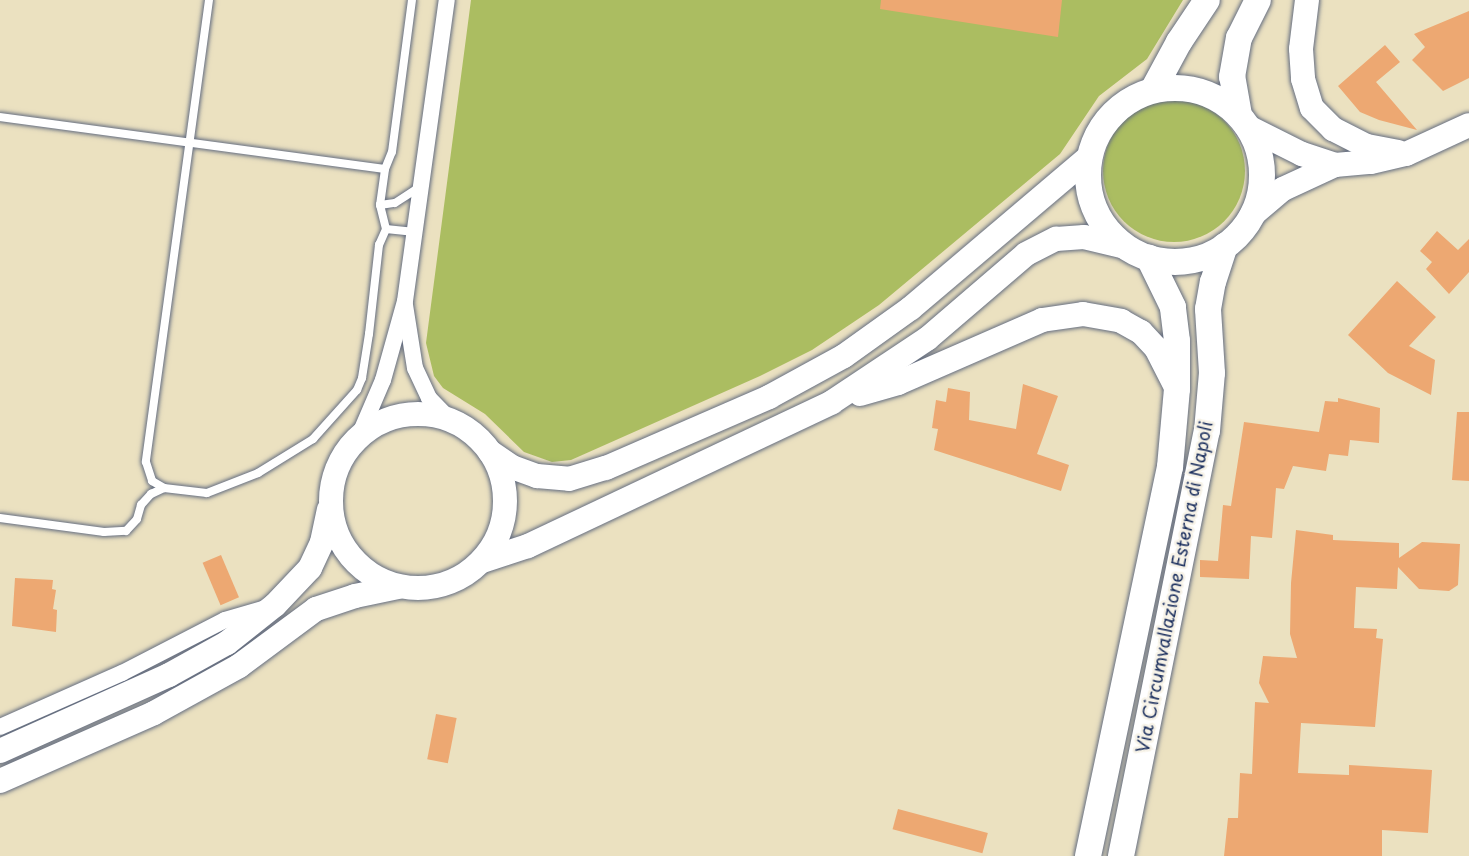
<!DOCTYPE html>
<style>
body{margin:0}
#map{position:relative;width:1469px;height:856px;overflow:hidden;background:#ebe1c0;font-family:"Playpen Sans",sans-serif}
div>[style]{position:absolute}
.green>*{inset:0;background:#abbd61}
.round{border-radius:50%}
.building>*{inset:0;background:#eda872;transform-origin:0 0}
.roads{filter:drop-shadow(0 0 2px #646d80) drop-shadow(0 0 2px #646d80)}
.service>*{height:8px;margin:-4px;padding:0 4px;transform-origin:4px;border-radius:4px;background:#fff}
.minor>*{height:16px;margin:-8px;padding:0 8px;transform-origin:8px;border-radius:8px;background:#fff}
.secondary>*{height:24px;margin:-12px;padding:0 12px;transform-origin:12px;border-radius:12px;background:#fff}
.secondary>.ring{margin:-12px;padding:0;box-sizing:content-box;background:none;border:24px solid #fff;border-radius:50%}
.primary>*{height:26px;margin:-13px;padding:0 13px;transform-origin:13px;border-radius:13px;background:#fff}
.primary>.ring{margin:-13px;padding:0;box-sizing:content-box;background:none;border:26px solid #fff;border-radius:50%}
span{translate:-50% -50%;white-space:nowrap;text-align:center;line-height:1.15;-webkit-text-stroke:5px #f7f3e8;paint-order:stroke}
.street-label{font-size:18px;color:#1b2f5e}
</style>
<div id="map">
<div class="green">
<div style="clip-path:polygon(471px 0,1183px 0,1147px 59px,1099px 96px,1060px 154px,879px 305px,812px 350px,760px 376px,571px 460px,552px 462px,524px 452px,485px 414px,443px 388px,434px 376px,426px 343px)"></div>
<div class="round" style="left:1103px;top:100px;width:142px;height:142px"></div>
</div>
<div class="building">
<div style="clip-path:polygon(881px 0,1062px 0,1058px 37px,880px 9px)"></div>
<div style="clip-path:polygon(1469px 11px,1469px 78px,1443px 91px,1412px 60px,1425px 47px,1414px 34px)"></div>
<div style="clip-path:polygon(1385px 45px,1400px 62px,1376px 82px,1417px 130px,1379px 120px,1360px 112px,1338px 86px)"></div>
<div style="clip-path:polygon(1437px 231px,1458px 250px,1469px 239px,1469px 272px,1449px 294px,1426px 269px,1432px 262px,1420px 251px)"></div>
<div style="clip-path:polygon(1397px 281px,1436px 317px,1409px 346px,1435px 360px,1431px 395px,1388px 373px,1348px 335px)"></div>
<div style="clip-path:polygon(1023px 384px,1058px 396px,1037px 454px,1069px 465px,1061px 491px,934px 450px,938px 429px,932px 428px,936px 400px,946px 402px,948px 388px,970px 392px,969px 420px,1016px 429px)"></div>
<div style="clip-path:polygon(1338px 398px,1380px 408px,1379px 443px,1350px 440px,1348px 456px,1329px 454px,1326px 471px,1293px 466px,1284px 489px,1276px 488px,1272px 538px,1251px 536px,1249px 579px,1200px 577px,1200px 560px,1218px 561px,1223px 505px,1231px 506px,1244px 422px,1319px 432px,1325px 401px,1338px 402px)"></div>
<div style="clip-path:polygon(1457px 412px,1469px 412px,1469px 481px,1452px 480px)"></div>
<div style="clip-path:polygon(1296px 530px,1333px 535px,1333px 540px,1399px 543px,1399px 558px,1422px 542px,1460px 544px,1458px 585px,1449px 591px,1419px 589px,1398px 567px,1397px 589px,1356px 587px,1354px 628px,1377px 629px,1376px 638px,1383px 639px,1375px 727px,1301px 723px,1298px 773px,1349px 775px,1349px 765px,1432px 770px,1428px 833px,1382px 830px,1382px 856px,1224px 856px,1228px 818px,1238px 818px,1240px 773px,1252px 774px,1255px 702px,1269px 703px,1259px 683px,1263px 656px,1297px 658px,1290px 634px,1291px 583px)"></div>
<div style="left:221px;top:555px;width:46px;height:20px;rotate:67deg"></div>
<div style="clip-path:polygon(15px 578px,53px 580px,52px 589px,56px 590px,53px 609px,57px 610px,56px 632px,12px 626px)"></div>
<div style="left:436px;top:714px;width:21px;height:46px;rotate:11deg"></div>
<div style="left:898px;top:809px;width:93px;height:21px;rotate:15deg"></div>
</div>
<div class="roads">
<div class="service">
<div style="left:209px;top:0;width:466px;rotate:97.8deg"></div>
<div style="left:146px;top:462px;width:20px;rotate:72deg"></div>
<div style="left:152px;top:481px;width:14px;rotate:30deg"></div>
<div style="left:164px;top:488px;width:43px;rotate:6.6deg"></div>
<div style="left:207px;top:493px;width:55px;rotate:-21.4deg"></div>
<div style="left:258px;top:473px;width:65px;rotate:-31.7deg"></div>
<div style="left:313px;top:439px;width:66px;rotate:-48.1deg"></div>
<div style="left:357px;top:390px;width:13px;rotate:-67deg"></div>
<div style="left:362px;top:378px;width:45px;rotate:-81deg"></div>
<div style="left:369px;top:334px;width:90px;rotate:-83.6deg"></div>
<div style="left:379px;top:245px;width:17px;rotate:-66deg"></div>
<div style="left:386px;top:229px;width:25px;rotate:-104deg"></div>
<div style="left:380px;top:205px;width:36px;rotate:-82deg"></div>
<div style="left:385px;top:169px;width:18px;rotate:-68deg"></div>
<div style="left:392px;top:152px;width:153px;rotate:-82.5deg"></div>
<div style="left:0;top:117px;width:388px;rotate:7.7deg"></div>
<div style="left:380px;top:205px;width:15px;rotate:-8deg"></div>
<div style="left:395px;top:203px;width:31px;rotate:-33deg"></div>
<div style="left:386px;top:229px;width:29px;rotate:6deg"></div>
<div style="left:0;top:518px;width:105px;rotate:7.7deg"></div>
<div style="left:104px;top:532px;width:22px;rotate:-3deg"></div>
<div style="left:126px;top:531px;width:16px;rotate:-47deg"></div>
<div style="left:137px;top:519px;width:15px;rotate:-74deg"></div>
<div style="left:141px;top:505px;width:15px;rotate:-48deg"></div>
<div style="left:151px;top:494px;width:14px;rotate:-25deg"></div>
</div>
<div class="minor">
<div style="left:405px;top:305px;width:64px;rotate:81deg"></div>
<div style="left:415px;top:368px;width:33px;rotate:65deg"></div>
<div style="left:429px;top:398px;width:30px;rotate:46deg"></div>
<div style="left:359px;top:436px;width:61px;rotate:-66.8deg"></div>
<div style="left:383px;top:380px;width:82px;rotate:-74.4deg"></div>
<div style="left:405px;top:301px;width:304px;rotate:-82.1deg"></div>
<div style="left:0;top:727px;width:133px;rotate:-23.9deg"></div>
<div style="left:122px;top:673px;width:116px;rotate:-27.2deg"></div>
<div style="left:225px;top:620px;width:43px;rotate:-16.3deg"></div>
</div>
<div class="secondary">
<div style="left:1307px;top:0;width:49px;rotate:97deg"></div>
<div style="left:1301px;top:49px;width:30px;rotate:86deg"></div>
<div style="left:1303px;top:79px;width:30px;rotate:73deg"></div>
<div style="left:1312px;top:108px;width:30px;rotate:45deg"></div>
<div style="left:1333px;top:129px;width:38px;rotate:27deg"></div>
<div style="left:1367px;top:146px;width:32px;rotate:11deg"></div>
<div style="left:1246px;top:126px;width:63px;rotate:26.6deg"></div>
<div style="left:1302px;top:154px;width:35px;rotate:18deg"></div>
<div style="left:1335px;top:165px;width:36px;rotate:-5deg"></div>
<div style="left:1371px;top:162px;width:36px;rotate:-13deg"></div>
<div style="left:1406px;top:154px;width:69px;rotate:-24.7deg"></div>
<div style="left:1251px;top:216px;width:42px;rotate:-40.2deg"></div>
<div style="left:1283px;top:189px;width:57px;rotate:-24.8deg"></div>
<div style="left:860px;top:394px;width:40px;rotate:-16deg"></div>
<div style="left:898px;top:383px;width:157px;rotate:-23.6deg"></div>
<div style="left:1042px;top:320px;width:41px;rotate:-8.3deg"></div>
<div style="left:1083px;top:314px;width:39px;rotate:10deg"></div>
<div style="left:1121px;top:321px;width:23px;rotate:29deg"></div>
<div style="left:1141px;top:332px;width:22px;rotate:47deg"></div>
<div style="left:1156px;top:348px;width:46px;rotate:62.9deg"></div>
<div class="ring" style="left:331px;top:414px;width:150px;height:150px"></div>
<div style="left:490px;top:452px;width:27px;rotate:34deg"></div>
<div style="left:512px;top:467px;width:27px;rotate:20deg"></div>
<div style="left:537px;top:476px;width:32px;rotate:5deg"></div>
<div style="left:569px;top:479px;width:39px;rotate:-17deg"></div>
<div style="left:606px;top:468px;width:178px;rotate:-23.5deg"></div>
<div style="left:769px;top:397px;width:85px;rotate:-28.7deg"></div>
<div style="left:844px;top:356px;width:82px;rotate:-35.6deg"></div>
<div style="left:911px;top:308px;width:235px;rotate:-40.3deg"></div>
<div style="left:482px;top:561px;width:48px;rotate:-18.1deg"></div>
<div style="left:528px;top:546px;width:336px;rotate:-25.3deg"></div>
<div style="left:832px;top:402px;width:114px;rotate:-33.6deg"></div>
<div style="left:927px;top:339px;width:130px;rotate:-40.6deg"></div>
<div style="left:1026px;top:254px;width:34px;rotate:-27deg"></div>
<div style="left:1056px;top:239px;width:28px;rotate:-4deg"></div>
<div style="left:1084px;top:237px;width:43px;rotate:13.4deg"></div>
<div style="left:0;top:751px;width:185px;rotate:-24.2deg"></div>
<div style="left:169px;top:675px;width:66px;rotate:-28.9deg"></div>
<div style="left:227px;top:643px;width:61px;rotate:-38.4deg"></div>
<div style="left:275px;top:605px;width:51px;rotate:-46.6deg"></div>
<div style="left:310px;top:568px;width:29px;rotate:-65deg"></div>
<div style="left:322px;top:542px;width:33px;rotate:-78deg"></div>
<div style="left:0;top:781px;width:168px;rotate:-23.8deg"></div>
<div style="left:154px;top:713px;width:97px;rotate:-28.9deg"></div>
<div style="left:239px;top:666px;width:96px;rotate:-36.5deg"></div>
<div style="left:316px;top:609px;width:41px;rotate:-18.4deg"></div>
<div style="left:355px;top:596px;width:44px;rotate:-11.8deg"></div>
</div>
<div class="primary">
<div class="ring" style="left:1088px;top:88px;width:148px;height:148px"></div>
<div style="left:1153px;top:90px;width:55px;rotate:-61.6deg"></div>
<div style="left:1179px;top:42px;width:50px;rotate:-56.3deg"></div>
<div style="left:1239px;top:115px;width:39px;rotate:-100deg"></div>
<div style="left:1232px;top:77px;width:40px;rotate:-80deg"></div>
<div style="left:1239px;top:38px;width:42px;rotate:-63.4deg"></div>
<div style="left:1088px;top:856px;width:398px;rotate:-78.1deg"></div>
<div style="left:1170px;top:467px;width:78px;rotate:-84.9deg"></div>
<div style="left:1177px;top:389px;width:48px;rotate:-90deg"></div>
<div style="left:1177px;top:341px;width:34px;rotate:-97deg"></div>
<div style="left:1173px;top:307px;width:55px;rotate:-116.1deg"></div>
<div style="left:1121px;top:856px;width:434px;rotate:-78.6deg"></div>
<div style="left:1207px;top:431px;width:58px;rotate:-85.1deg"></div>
<div style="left:1212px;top:373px;width:64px;rotate:-93.6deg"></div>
<div style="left:1208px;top:309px;width:27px;rotate:-80deg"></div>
<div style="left:1213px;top:282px;width:38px;rotate:-72deg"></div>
</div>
</div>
<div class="street-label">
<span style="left:1174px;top:587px;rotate:-79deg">Via Circumvallazione Esterna di Napoli</span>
</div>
</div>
